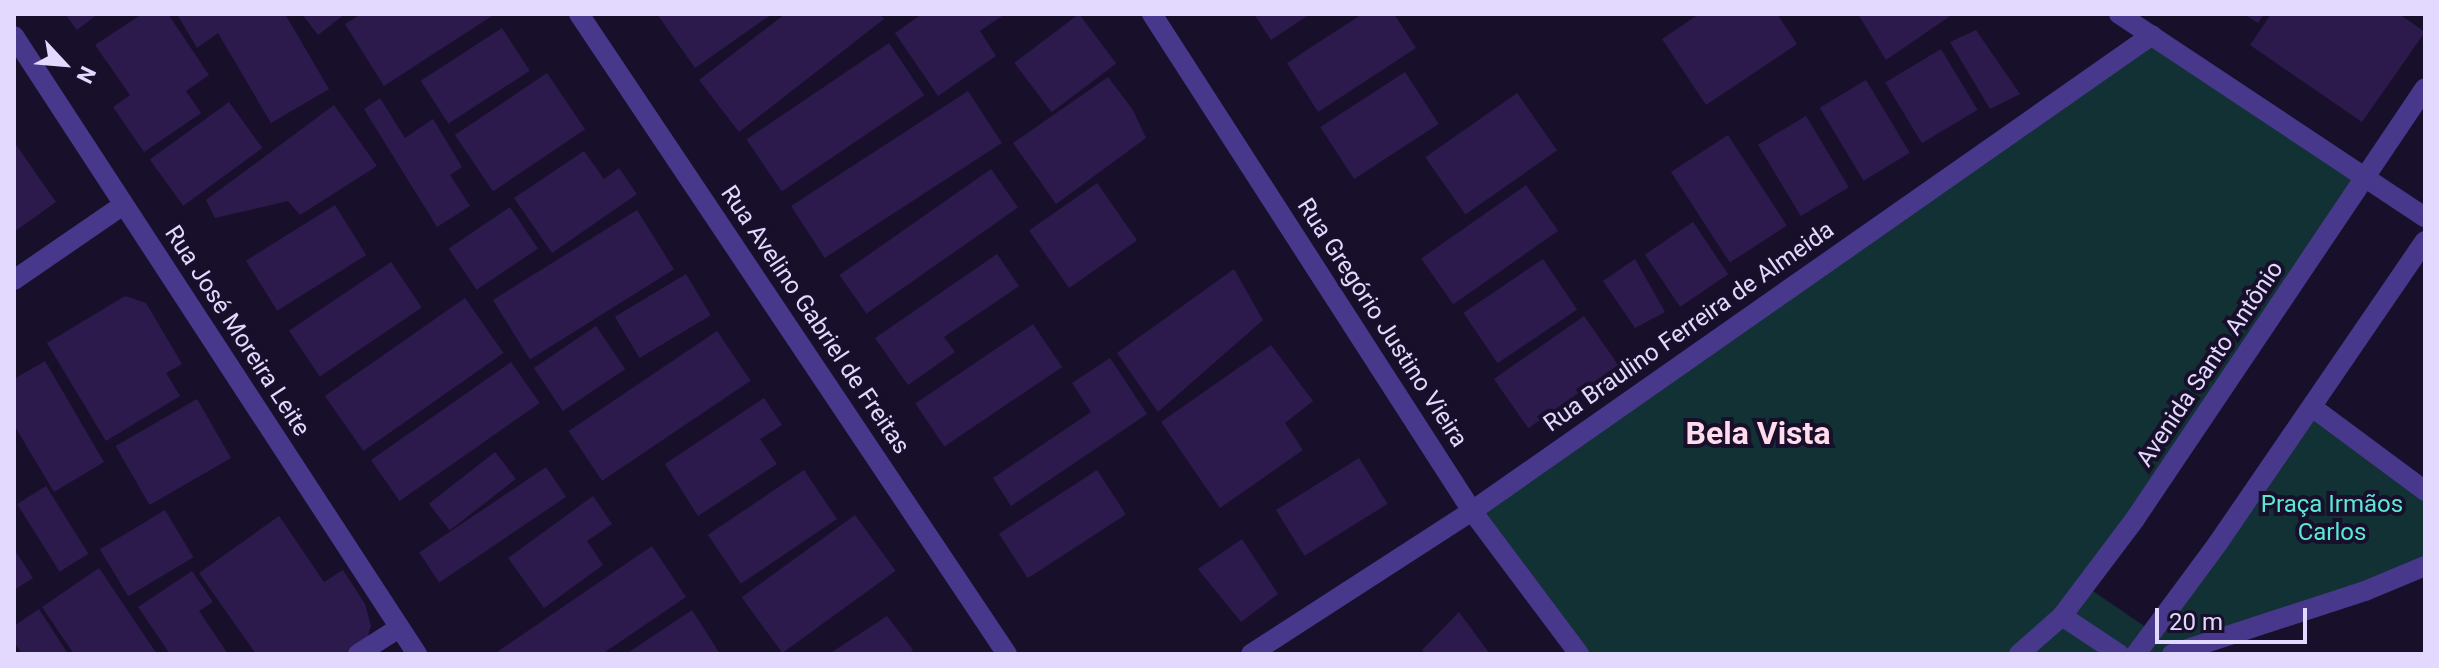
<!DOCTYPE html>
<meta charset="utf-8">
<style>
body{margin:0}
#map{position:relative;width:2439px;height:668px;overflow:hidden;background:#180f2b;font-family:Roboto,sans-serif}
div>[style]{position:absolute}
.green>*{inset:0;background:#123135}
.building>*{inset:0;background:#2c1a4d;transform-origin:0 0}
.minor>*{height:20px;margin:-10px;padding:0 10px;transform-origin:10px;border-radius:10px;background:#47388c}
span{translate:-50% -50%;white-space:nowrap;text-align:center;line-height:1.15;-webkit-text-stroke:8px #180f2b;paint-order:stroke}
.street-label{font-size:24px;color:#e3d9ff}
.park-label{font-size:24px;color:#5de7d9}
.district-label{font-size:32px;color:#ffdbec;font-weight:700}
.frame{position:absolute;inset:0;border:16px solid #e3d9ff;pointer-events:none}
.north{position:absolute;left:24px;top:24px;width:80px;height:80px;-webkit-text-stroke:6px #180f2b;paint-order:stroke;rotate:116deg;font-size:22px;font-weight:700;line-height:32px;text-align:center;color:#e3d9ff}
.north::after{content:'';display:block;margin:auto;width:28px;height:36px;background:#e3d9ff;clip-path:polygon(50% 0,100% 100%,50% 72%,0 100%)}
.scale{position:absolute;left:2155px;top:608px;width:152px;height:36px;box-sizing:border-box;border:4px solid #e3d9ff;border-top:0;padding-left:10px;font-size:24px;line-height:28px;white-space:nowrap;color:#e3d9ff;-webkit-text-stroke:6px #180f2b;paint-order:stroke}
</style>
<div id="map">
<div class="green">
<div style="clip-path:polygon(2152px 35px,2367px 179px,2087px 587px,2153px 632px,2312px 407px,2425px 491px,2425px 564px,2185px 654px,1579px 654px,1472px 511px)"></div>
</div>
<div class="building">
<div style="clip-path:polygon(65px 14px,98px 14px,77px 30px)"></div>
<div style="clip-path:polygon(142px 14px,168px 14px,209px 75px,186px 91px,201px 113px,144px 152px,113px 107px,130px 95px,95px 45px)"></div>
<div style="clip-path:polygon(177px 14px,285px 14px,329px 89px,271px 123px,218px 33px,197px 48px)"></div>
<div style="clip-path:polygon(302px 14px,345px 14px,318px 35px)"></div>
<div style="clip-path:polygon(361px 14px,495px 14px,384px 86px,345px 24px)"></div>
<div style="clip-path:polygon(657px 14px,772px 14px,695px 68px)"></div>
<div style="clip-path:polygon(785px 14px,880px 14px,884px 19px,739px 132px,699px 80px)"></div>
<div style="clip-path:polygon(922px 14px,1005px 14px,980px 31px,996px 56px,938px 96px,895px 33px)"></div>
<div style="left:1079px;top:14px;width:62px;height:81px;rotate:53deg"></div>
<div style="clip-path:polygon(1254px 14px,1310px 14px,1271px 40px)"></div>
<div style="clip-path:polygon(1362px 14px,1394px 14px,1416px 48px,1318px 112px,1287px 63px)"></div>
<div style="clip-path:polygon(1699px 14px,1777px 14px,1797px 44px,1706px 105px,1662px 39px)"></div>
<div style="clip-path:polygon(1858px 14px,1948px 14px,1950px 16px,1886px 60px)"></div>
<div style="clip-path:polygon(2244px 14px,2264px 14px,2258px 23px)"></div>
<div style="clip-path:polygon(2271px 14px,2399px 14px,2425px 32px,2362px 122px,2250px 45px)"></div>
<div style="left:502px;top:28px;width:51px;height:97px;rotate:57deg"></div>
<div style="clip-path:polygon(1976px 30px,2020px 94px,1990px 109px,1950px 42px)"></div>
<div style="left:889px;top:43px;width:63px;height:172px;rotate:56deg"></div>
<div style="left:1941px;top:49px;width:71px;height:65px;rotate:59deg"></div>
<div style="left:1405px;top:72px;width:62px;height:101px;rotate:57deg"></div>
<div style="left:547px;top:73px;width:68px;height:111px;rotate:56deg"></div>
<div style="clip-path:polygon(1108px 77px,1133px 110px,1146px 138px,1056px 204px,1013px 143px)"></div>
<div style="left:1866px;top:80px;width:85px;height:54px;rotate:59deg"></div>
<div style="left:968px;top:91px;width:62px;height:211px;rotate:57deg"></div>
<div style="left:1517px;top:93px;width:70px;height:112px;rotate:55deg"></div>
<div style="clip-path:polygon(380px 98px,405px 138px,433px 119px,462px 167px,450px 175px,470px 206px,437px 227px,364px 109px)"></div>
<div style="left:229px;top:102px;width:57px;height:98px;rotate:54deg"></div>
<div style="clip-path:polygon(334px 105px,377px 166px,300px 215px,288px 201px,215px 218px,206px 200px)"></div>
<div style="left:1806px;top:116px;width:83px;height:56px;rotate:59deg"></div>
<div style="left:1728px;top:135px;width:108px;height:68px;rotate:57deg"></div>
<div style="clip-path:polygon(14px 142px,56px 202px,14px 232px)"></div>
<div style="clip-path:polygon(584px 151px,604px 179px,619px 168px,637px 194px,552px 253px,514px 198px)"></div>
<div style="left:991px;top:169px;width:47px;height:185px;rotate:55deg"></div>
<div style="left:1097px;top:183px;width:70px;height:83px;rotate:55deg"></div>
<div style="left:1526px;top:185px;width:56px;height:128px;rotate:55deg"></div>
<div style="left:335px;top:205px;width:59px;height:105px;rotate:58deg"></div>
<div style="left:510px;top:207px;width:50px;height:74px;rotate:56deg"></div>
<div style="left:637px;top:210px;width:70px;height:170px;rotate:58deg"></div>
<div style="left:1693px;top:222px;width:63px;height:58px;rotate:56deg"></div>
<div style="clip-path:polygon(997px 254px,1019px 286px,944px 337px,955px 352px,908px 385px,875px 338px)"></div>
<div style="left:1543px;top:259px;width:61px;height:96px;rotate:56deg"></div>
<div style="clip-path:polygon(1635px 259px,1665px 312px,1635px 328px,1603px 281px)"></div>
<div style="left:391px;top:262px;width:55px;height:123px;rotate:56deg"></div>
<div style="clip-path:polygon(1234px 269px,1263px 320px,1158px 412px,1117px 353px)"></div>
<div style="left:686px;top:274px;width:48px;height:83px;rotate:59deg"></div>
<div style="clip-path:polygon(125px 296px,146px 303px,182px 364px,166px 373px,180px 396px,106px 441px,47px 343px)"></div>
<div style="left:465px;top:298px;width:67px;height:171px;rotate:55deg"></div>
<div style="left:1584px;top:316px;width:60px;height:110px;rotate:55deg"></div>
<div style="left:1033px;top:324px;width:52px;height:142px;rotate:56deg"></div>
<div style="left:596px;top:326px;width:52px;height:75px;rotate:56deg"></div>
<div style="left:717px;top:331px;width:60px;height:179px;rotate:56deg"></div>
<div style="clip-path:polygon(1271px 345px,1313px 401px,1285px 423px,1303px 450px,1220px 508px,1161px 422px)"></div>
<div style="clip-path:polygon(1110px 358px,1147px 414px,1011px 506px,993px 478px,1091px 412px,1072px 383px)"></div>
<div style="clip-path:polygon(45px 361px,104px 462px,54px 492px,14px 425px,14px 379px)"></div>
<div style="left:511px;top:362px;width:50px;height:171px;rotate:55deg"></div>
<div style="clip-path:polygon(764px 398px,782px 425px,760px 439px,777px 464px,698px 516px,665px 464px)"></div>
<div style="left:197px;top:399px;width:68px;height:94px;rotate:60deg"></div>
<div style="left:495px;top:452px;width:34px;height:84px;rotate:52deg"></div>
<div style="left:1359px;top:458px;width:54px;height:98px;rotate:58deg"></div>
<div style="left:546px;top:467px;width:36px;height:153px;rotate:56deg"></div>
<div style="left:804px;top:470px;width:59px;height:116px;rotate:56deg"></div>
<div style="left:1097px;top:470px;width:53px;height:117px;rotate:57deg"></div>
<div style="left:46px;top:486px;width:80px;height:34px;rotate:58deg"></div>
<div style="clip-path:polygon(593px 496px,612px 524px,587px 541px,603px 565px,544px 608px,508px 558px)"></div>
<div style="left:165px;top:510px;width:55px;height:76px;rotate:59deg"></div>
<div style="left:855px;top:515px;width:69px;height:140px;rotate:54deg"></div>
<div style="clip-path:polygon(279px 516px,324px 582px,343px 570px,365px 604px,371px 626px,366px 642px,354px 654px,256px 654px,199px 573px)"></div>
<div style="clip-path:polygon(1242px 539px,1278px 594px,1241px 622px,1198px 569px)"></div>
<div style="clip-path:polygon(652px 546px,686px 597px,602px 654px,494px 654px)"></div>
<div style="clip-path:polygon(14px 549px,33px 578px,14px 590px)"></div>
<div style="clip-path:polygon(99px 568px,157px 654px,74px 654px,42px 607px)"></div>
<div style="clip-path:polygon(192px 571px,213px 602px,199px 611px,228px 654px,170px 654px,138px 607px)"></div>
<div style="clip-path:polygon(39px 609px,68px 654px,22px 654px,14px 642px,14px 626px)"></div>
<div style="clip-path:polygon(692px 610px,720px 654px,626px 654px)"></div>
<div style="clip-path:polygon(1459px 612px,1490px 654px,1425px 654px,1422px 650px)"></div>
<div style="clip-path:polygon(887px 616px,913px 650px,908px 654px,829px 654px)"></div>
</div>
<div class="minor">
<div style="left:579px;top:14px;width:770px;rotate:56.23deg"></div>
<div style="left:1152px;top:14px;width:591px;rotate:57.22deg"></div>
<div style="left:1472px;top:511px;width:179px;rotate:53.2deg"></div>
<div style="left:2119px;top:14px;width:367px;rotate:33.6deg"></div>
<div style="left:14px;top:36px;width:738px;rotate:56.89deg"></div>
<div style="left:14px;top:280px;width:132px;rotate:-34.5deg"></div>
<div style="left:2312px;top:407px;width:141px;rotate:36.6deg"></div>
<div style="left:2062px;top:616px;width:69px;rotate:33.7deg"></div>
<div style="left:358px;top:654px;width:49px;rotate:-32.4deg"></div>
<div style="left:1251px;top:654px;width:263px;rotate:-32.9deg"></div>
<div style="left:1472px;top:511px;width:830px;rotate:-34.99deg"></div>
<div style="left:2019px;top:654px;width:57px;rotate:-41.5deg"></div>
<div style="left:2062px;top:616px;width:121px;rotate:-53deg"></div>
<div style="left:2135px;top:519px;width:519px;rotate:-56.07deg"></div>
<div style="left:2136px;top:654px;width:138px;rotate:-53.5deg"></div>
<div style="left:2218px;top:543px;width:366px;rotate:-55.6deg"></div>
<div style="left:2172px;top:654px;width:203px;rotate:-18.1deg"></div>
<div style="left:2365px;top:591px;width:65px;rotate:-22.6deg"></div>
</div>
<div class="street-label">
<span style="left:815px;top:320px;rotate:56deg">Rua Avelino Gabriel de Freitas</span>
<span style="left:1382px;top:323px;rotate:57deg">Rua Gregório Justino Vieira</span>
<span style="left:1689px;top:327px;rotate:-35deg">Rua Braulino Ferreira de Almeida</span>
<span style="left:237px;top:331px;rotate:57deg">Rua José Moreira Leite</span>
<span style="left:2210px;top:364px;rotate:-56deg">Avenida Santo Antônio</span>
</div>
<div class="park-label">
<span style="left:2332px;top:519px">Praça Irmãos<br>Carlos</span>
</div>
<div class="district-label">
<span style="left:1758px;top:433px">Bela Vista</span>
</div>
<div class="frame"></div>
<div class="north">N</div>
<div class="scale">20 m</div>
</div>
